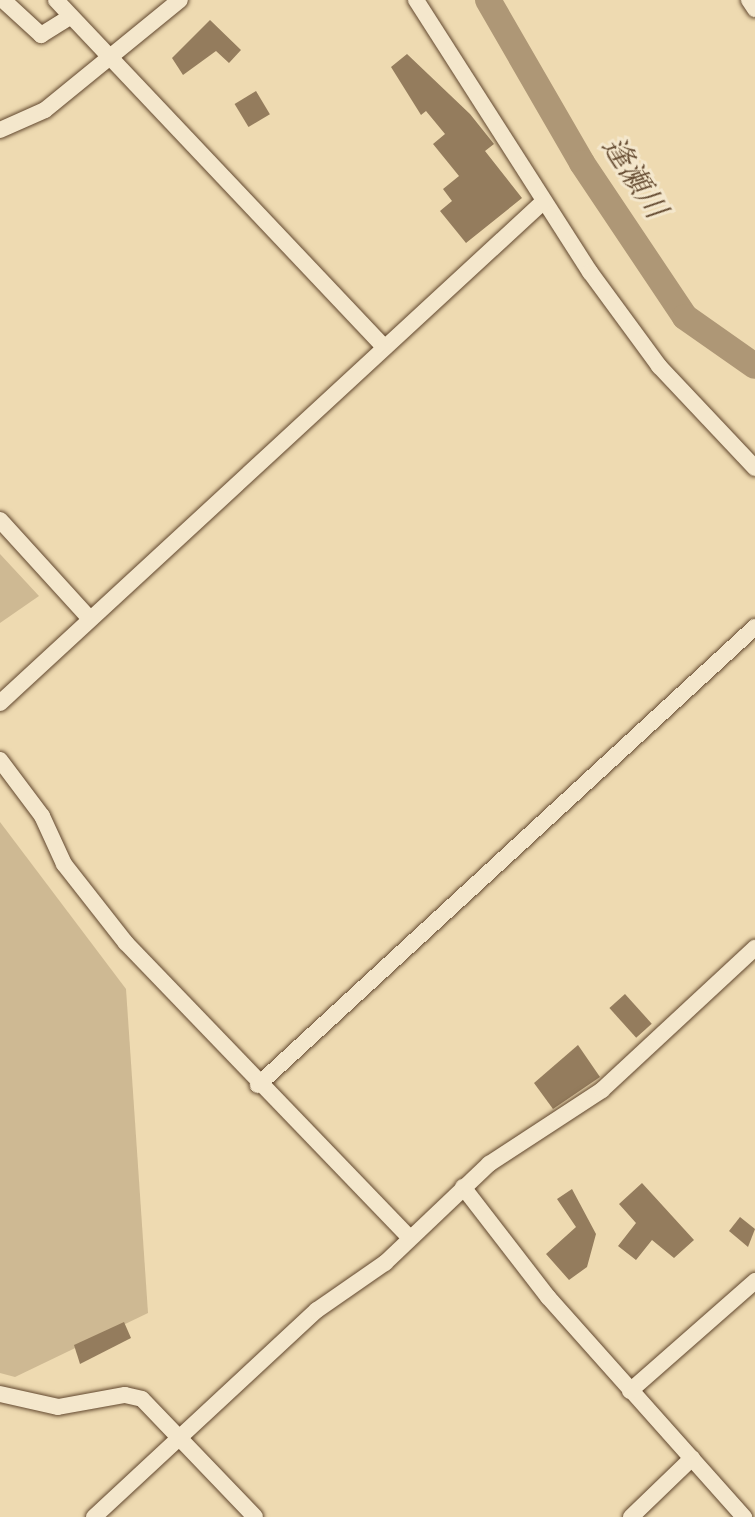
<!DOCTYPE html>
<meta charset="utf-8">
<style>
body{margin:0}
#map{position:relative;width:755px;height:1517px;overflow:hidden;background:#eedab1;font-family:"Sorts Mill Goudy","Noto Serif JP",serif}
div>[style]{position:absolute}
.green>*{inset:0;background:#ceb993}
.river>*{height:26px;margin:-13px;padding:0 13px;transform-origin:13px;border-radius:13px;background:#ae9776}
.building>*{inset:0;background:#947c5d;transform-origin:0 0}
.roads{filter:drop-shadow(0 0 2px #61472e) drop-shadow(0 0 2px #61472e)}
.minor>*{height:16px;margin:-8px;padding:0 8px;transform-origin:8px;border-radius:8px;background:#f4e7cc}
span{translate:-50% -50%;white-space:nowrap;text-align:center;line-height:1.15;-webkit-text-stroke:6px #f4e7cc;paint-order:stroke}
.water-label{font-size:30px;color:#644a30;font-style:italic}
</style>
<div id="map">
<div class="green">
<div style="clip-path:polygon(0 554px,39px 596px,0 623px)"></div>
<div style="clip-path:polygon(0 822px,126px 989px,148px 1313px,15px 1377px,0 1373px)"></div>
</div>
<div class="river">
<div style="left:488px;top:0;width:188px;rotate:60deg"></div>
<div style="left:582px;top:163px;width:185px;rotate:56.2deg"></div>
<div style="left:685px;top:317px;width:85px;rotate:35deg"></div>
</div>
<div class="building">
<div style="clip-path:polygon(210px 20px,241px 50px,229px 63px,216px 51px,183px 75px,172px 58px)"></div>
<div style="clip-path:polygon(407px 54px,470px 114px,494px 144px,485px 151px,522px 198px,466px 243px,440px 211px,452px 201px,443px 189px,459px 176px,433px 144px,445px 134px,426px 111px,421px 115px,391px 67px)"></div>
<div style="left:256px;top:91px;width:27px;height:25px;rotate:59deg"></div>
<div style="left:625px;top:994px;width:40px;height:21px;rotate:48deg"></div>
<div style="clip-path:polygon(578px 1045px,600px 1077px,553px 1109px,534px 1083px)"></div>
<div style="clip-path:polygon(642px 1183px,694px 1240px,674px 1258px,652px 1240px,636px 1260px,618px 1246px,636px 1223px,619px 1204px)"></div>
<div style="clip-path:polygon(572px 1189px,596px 1234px,587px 1267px,569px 1280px,546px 1254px,576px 1227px,557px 1199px)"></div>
<div style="clip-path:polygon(740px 1217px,755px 1229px,748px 1247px,729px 1231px)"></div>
<div style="clip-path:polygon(124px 1322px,131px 1338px,80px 1364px,74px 1345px)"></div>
</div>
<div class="roads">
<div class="minor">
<div style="left:3px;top:0;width:52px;rotate:42.6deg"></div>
<div style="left:41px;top:35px;width:34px;rotate:-32deg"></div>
<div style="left:56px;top:0;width:475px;rotate:46.6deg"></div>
<div style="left:416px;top:0;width:323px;rotate:57.4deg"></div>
<div style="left:590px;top:272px;width:117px;rotate:53.7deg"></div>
<div style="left:659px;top:366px;width:140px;rotate:46.7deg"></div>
<div style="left:749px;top:0;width:11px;rotate:56deg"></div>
<div style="left:0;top:130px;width:49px;rotate:-24deg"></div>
<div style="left:45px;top:110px;width:174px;rotate:-39.2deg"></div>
<div style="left:0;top:520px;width:134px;rotate:47.7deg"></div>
<div style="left:0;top:703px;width:740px;rotate:-42.7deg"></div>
<div style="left:0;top:760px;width:70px;rotate:53.1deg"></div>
<div style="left:42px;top:816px;width:53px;rotate:65.4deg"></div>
<div style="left:64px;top:864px;width:100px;rotate:51.9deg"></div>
<div style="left:126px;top:943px;width:408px;rotate:46.1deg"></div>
<div style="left:258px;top:1085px;width:676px;rotate:-42.66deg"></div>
<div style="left:463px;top:1187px;width:139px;rotate:52.3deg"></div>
<div style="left:548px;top:1297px;width:295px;rotate:48.3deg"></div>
<div style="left:630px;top:1391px;width:167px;rotate:-41.3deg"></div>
<div style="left:0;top:1394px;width:59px;rotate:12.6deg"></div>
<div style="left:58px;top:1407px;width:68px;rotate:-10.2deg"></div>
<div style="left:125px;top:1395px;width:17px;rotate:13deg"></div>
<div style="left:142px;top:1399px;width:163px;rotate:46.2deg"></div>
<div style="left:94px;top:1517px;width:304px;rotate:-42.9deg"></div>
<div style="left:317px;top:1310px;width:83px;rotate:-34.7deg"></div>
<div style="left:385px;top:1263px;width:144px;rotate:-43.6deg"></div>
<div style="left:489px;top:1164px;width:135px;rotate:-33.2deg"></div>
<div style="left:602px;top:1090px;width:209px;rotate:-42.9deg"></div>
<div style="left:631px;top:1517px;width:85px;rotate:-44deg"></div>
</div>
</div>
<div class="water-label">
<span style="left:632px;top:179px;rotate:57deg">逢瀬川</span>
</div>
</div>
